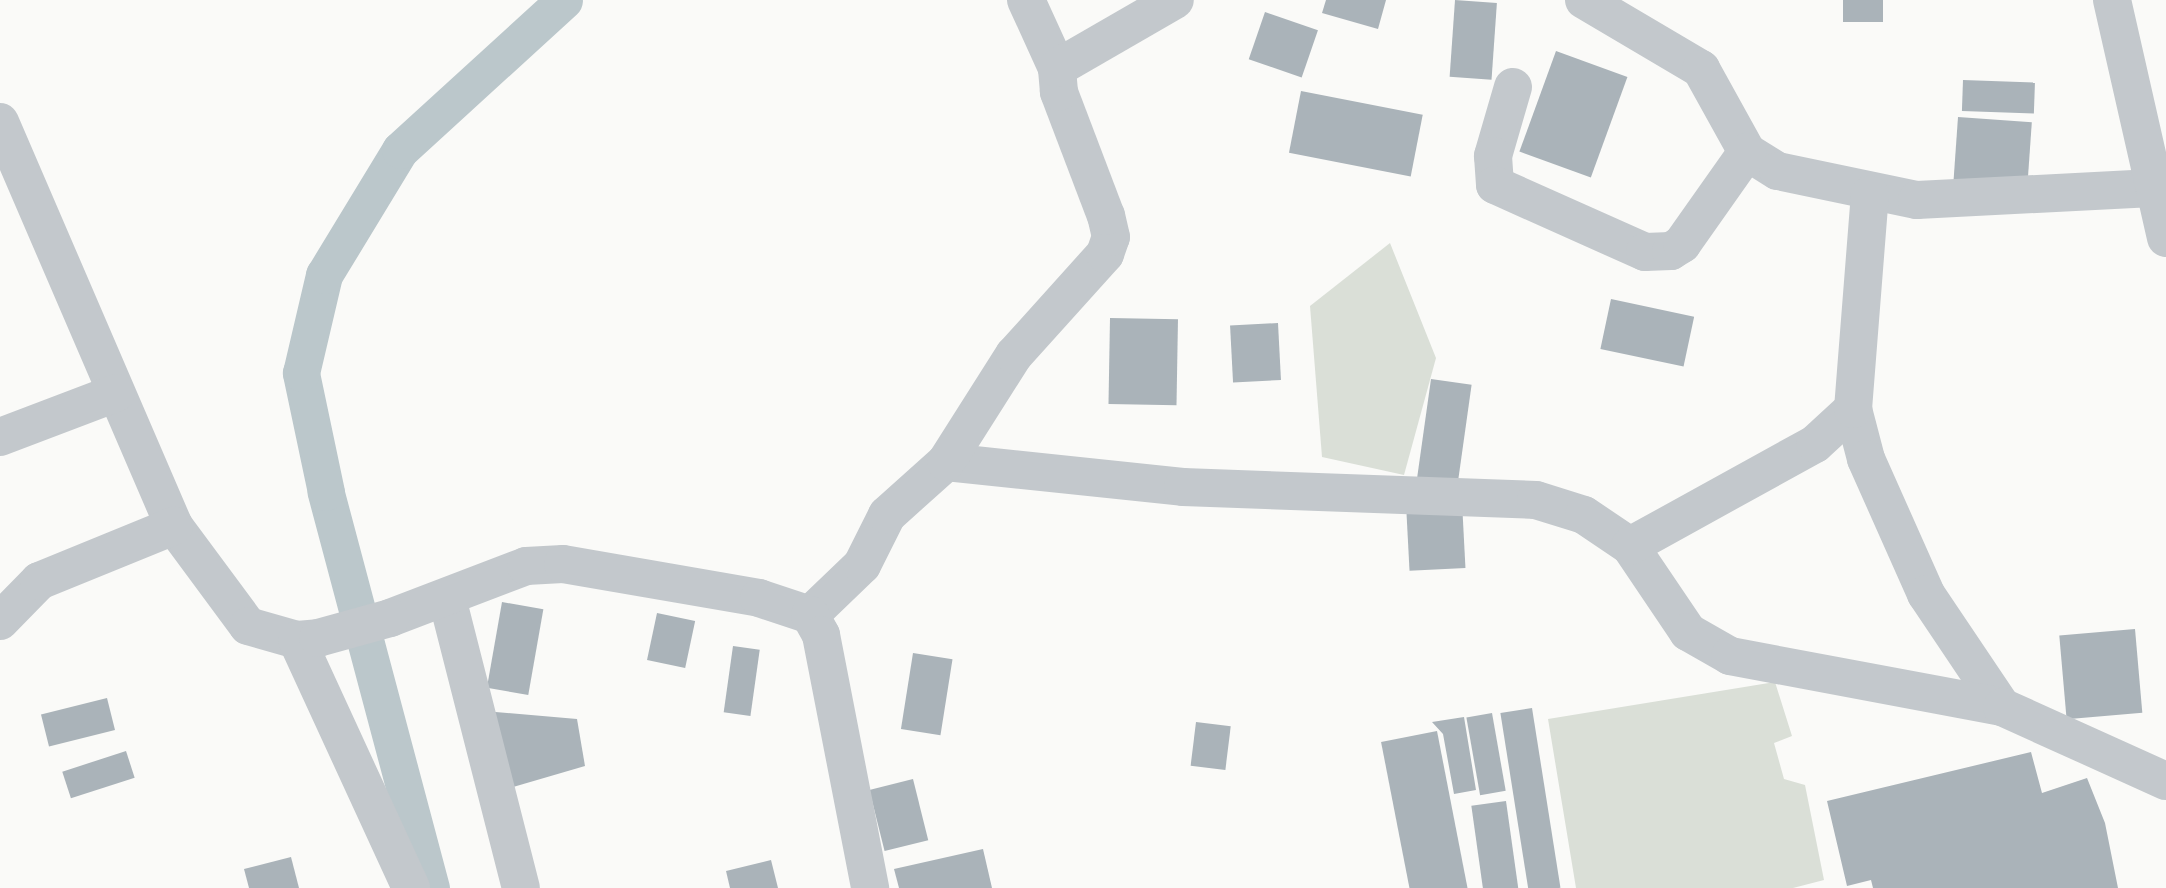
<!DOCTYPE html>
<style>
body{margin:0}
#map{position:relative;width:2166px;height:888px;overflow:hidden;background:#fafaf8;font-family:Figtree,sans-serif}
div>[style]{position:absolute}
.green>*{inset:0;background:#dadfd7}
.canal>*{height:37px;margin:-18.5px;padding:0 18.5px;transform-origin:18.5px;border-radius:18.5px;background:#bbc7cb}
.building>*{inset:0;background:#aab3b9;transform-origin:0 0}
.minor>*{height:38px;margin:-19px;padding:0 19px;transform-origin:19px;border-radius:19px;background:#c3c8cc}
.tertiary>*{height:38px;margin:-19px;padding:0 19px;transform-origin:19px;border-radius:19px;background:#c3c8cc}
span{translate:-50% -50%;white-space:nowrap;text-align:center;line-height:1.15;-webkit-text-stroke:7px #fff;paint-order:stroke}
</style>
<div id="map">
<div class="green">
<div style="clip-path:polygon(1390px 243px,1436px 358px,1404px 475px,1322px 457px,1310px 306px)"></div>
<div style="clip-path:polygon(1775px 682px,1792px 736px,1774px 743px,1784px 779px,1805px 785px,1824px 880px,1793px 888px,1576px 888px,1548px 719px)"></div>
</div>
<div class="canal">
<div style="left:431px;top:888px;width:410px;rotate:-104.9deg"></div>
<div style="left:326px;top:492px;width:122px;rotate:-101.9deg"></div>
<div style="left:301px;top:373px;width:101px;rotate:-76.8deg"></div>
<div style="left:324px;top:275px;width:146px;rotate:-58.7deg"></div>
<div style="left:400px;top:150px;width:222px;rotate:-42.4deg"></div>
</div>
<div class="building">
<div style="clip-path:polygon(1326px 0,1386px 0,1378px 29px,1322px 13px)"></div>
<div style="left:1455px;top:0;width:42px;height:77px;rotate:4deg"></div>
<div style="left:1843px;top:0;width:40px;height:22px"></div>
<div style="left:1265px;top:12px;width:56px;height:50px;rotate:19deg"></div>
<div style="left:1556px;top:51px;width:76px;height:107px;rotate:20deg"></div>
<div style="left:1963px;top:80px;width:72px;height:31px;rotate:2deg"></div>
<div style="left:1301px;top:91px;width:124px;height:63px;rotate:11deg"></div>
<div style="left:1958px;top:117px;width:74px;height:63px;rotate:4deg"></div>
<div style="left:1611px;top:299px;width:85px;height:51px;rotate:12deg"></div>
<div style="left:1110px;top:318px;width:68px;height:86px;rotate:1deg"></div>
<div style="left:1278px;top:323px;width:57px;height:48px;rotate:87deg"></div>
<div style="left:1431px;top:379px;width:41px;height:106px;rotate:8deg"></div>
<div style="left:1462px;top:502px;width:66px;height:56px;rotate:87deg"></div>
<div style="left:502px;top:602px;width:42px;height:87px;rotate:10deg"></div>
<div style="left:657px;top:613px;width:39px;height:48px;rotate:12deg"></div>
<div style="left:2135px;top:629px;width:84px;height:76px;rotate:85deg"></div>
<div style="left:733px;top:646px;width:27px;height:67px;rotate:8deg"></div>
<div style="left:913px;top:653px;width:40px;height:77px;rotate:9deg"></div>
<div style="left:107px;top:698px;width:33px;height:68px;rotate:76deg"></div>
<div style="left:1532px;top:708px;width:182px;height:32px;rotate:81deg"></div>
<div style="clip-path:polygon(484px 711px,577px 719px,585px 766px,506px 789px)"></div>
<div style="left:1492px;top:713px;width:79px;height:26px;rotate:80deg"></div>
<div style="clip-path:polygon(1464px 717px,1476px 790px,1454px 794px,1443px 734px,1432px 722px)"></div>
<div style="left:1196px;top:722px;width:35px;height:44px;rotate:7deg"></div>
<div style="left:1437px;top:731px;width:160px;height:57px;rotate:79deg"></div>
<div style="left:126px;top:751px;width:28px;height:67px;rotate:72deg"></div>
<div style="clip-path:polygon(2031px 752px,2042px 793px,2087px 778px,2105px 823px,2118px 888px,1873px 888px,1871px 880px,1847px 886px,1827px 801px)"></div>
<div style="left:913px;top:779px;width:63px;height:45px;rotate:76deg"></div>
<div style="left:1506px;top:801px;width:88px;height:35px;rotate:82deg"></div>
<div style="clip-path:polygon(983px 849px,992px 888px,899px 888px,894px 869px)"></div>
<div style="clip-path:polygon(291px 857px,299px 888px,249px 888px,244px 869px)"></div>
<div style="clip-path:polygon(771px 860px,778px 888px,730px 888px,726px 871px)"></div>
</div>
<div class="minor">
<div style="left:1026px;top:0;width:75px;rotate:65.5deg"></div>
<div style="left:1584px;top:0;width:136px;rotate:30.5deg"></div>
<div style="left:1701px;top:69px;width:95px;rotate:61deg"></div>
<div style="left:1747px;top:152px;width:36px;rotate:32deg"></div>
<div style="left:1778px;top:171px;width:142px;rotate:11.8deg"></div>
<div style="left:1917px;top:200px;width:236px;rotate:-2.9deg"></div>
<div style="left:2112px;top:0;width:244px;rotate:77.2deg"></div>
<div style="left:1513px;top:87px;width:72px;rotate:106.2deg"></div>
<div style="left:1493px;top:156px;width:29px;rotate:86deg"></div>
<div style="left:1495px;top:185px;width:164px;rotate:24.1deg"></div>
<div style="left:1645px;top:252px;width:26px;rotate:-2deg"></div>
<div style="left:1671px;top:251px;width:13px;rotate:-32deg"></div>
<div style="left:1682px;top:244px;width:113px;rotate:-54.8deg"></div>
<div style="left:0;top:122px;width:440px;rotate:66.7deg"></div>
<div style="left:174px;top:526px;width:124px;rotate:53.5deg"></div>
<div style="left:248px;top:626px;width:51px;rotate:15.9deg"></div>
<div style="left:297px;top:640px;width:21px;rotate:-5deg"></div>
<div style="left:1853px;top:409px;width:52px;rotate:75.4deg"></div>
<div style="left:1866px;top:459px;width:148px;rotate:66deg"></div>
<div style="left:1926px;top:594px;width:136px;rotate:56.1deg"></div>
<div style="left:0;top:437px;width:124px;rotate:-20.8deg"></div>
<div style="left:946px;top:462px;width:238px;rotate:6deg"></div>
<div style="left:1183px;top:487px;width:353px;rotate:2.1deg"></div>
<div style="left:1536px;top:500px;width:50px;rotate:17.4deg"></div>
<div style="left:1584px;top:515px;width:55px;rotate:34deg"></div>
<div style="left:1630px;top:546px;width:104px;rotate:56deg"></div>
<div style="left:1688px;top:632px;width:48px;rotate:29.7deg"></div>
<div style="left:1730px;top:656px;width:277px;rotate:10.6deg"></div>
<div style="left:2002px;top:707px;width:180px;rotate:24.3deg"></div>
<div style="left:1630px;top:546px;width:211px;rotate:-28.9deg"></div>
<div style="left:1815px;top:444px;width:52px;rotate:-42.6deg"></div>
<div style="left:1853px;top:409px;width:215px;rotate:-85.5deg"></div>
<div style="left:447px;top:598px;width:299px;rotate:75.7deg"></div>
<div style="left:810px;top:615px;width:72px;rotate:-43.9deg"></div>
<div style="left:862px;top:565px;width:56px;rotate:-63.4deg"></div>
<div style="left:887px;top:515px;width:79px;rotate:-41.9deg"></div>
<div style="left:946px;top:462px;width:127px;rotate:-57.6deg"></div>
<div style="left:1014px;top:355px;width:136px;rotate:-48deg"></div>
<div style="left:1105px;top:254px;width:18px;rotate:-71deg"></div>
<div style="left:1111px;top:237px;width:22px;rotate:-103deg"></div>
<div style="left:1106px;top:216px;width:133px;rotate:-110.8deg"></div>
<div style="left:1059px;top:92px;width:24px;rotate:-95deg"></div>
<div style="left:1057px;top:68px;width:136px;rotate:-30deg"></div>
<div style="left:390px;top:618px;width:146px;rotate:-20.9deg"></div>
<div style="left:526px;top:566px;width:37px;rotate:-3deg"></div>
<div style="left:563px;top:564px;width:199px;rotate:9.8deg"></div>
<div style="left:759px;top:598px;width:54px;rotate:18.4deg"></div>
<div style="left:810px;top:615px;width:23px;rotate:61deg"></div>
<div style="left:821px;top:635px;width:258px;rotate:79deg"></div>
<div style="left:0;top:621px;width:56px;rotate:-45.7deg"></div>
<div style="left:39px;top:581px;width:146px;rotate:-22.2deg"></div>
<div style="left:297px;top:640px;width:273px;rotate:65.3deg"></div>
</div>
<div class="tertiary">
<div style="left:318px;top:638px;width:75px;rotate:-15.5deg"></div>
</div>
</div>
